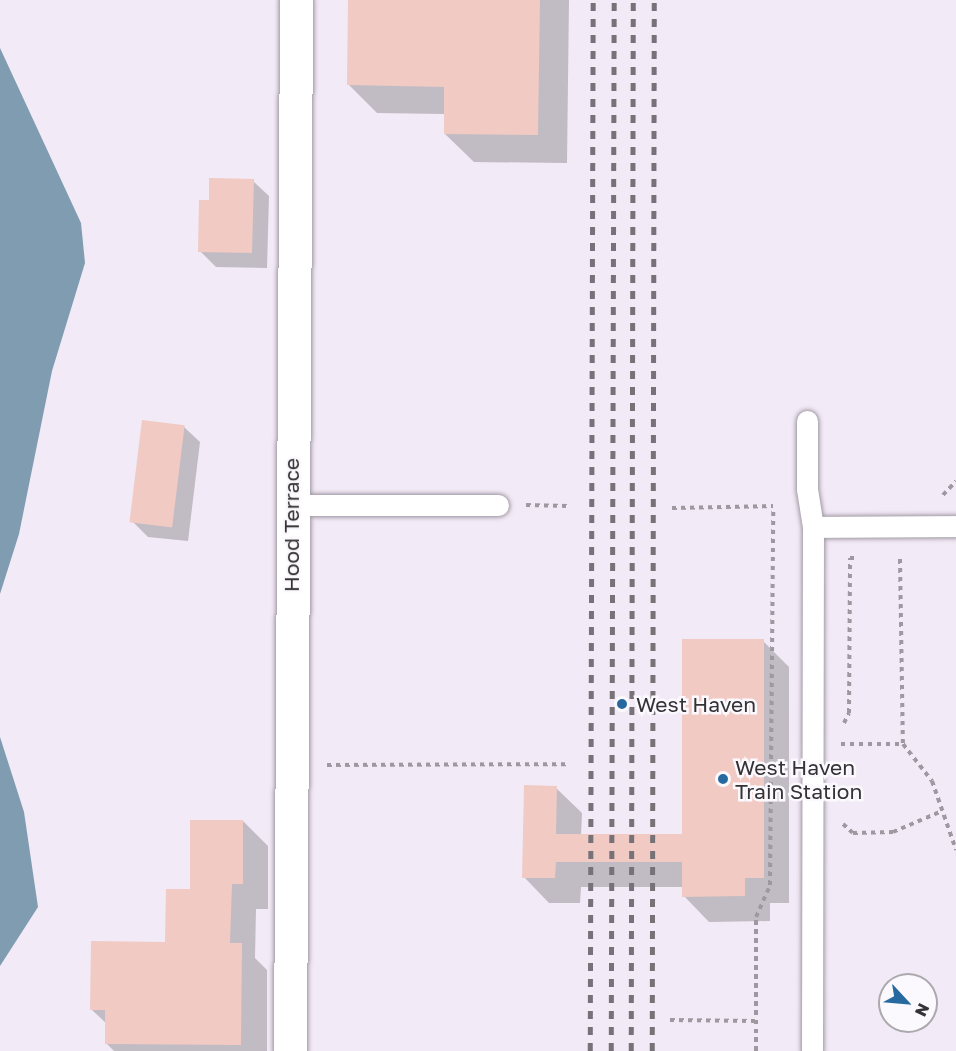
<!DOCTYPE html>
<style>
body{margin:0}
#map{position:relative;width:956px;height:1051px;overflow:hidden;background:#f2eaf6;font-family:"Golos Text",sans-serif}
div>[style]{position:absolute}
.water>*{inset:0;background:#7f9cb0}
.shadow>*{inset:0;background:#0003}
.building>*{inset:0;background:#f0cac3;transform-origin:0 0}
.path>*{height:4px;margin-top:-2px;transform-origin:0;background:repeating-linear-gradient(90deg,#9e99a1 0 4.5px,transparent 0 9px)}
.roads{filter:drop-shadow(0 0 2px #a199a4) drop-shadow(0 0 2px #a199a4)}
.lane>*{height:21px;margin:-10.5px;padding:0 10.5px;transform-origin:10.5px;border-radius:10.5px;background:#fff}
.street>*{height:33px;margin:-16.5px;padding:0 16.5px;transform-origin:16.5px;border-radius:16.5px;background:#fff}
.rail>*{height:4.5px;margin-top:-2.25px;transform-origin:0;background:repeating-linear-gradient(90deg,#767278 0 8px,transparent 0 16px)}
.dots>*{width:16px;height:16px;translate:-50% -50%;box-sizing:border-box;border:3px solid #fcf9fe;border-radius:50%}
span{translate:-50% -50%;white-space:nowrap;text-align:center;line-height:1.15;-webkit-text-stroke:5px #fcf9fe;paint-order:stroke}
.street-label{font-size:21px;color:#353236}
.poi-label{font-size:21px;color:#353236}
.left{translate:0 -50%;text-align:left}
.north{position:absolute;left:878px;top:973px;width:60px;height:60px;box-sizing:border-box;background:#fcf9fe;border:2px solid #aca9ae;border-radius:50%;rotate:116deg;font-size:16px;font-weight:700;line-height:24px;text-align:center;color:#353236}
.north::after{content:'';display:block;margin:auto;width:21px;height:27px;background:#286aa0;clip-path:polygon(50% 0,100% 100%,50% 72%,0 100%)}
</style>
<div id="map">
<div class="water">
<div style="clip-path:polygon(0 48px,81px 223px,85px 263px,52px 371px,19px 534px,0 594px)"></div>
<div style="clip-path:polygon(0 737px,24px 812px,38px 907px,0 966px)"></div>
</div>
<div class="shadow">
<div style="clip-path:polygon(350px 0,569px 0,567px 163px,474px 162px,445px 134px,445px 114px,377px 113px,349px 85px)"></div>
<div style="clip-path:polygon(253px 181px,269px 196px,267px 268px,216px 267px,200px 251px,211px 202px)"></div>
<div style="clip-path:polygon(184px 427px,200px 442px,188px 541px,148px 537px,132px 521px)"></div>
<div style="clip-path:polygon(763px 641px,789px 667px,789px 903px,770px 903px,770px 921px,709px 922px,684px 896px,684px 887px,581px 887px,580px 903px,549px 903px,524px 877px,556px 788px,582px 813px,581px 836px,684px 835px)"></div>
<div style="clip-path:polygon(243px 821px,268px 846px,268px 909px,256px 909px,255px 958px,267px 970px,267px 1051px,114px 1051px,106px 1043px,107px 1024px,92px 1010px,166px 943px,191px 891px)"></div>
</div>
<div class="building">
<div style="clip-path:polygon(348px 0,540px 0,538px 135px,444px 134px,444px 87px,347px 85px)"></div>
<div style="clip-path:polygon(209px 178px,254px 179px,252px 253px,198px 252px,199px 200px,209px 200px)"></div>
<div style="left:142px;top:420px;width:43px;height:103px;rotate:7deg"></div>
<div style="clip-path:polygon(682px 639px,764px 639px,764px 878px,745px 878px,745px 896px,682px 897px,682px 862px,556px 862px,555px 878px,522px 878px,524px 785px,557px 786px,556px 834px,682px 834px)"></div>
<div style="clip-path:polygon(190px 820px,243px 820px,243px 884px,232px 884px,230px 943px,242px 943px,241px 1045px,105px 1044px,105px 1010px,90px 1010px,91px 941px,165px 942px,166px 889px,190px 889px)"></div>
</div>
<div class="path">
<div style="left:943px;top:495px;width:19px;rotate:-47deg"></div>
<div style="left:526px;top:505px;width:42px;rotate:1.4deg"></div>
<div style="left:672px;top:508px;width:101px;rotate:-1.1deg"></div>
<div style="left:900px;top:559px;width:185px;rotate:89.1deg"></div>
<div style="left:903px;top:744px;width:47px;rotate:51.9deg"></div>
<div style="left:932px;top:781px;width:73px;rotate:70.8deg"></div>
<div style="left:844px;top:723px;width:11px;rotate:-63deg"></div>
<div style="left:849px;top:713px;width:155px;rotate:-89.6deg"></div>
<div style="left:850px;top:558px;width:4px"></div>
<div style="left:841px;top:744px;width:62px"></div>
<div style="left:327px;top:765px;width:240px;rotate:-0.2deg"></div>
<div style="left:843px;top:824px;width:13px;rotate:42deg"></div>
<div style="left:853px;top:833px;width:40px;rotate:-1.4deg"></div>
<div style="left:893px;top:832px;width:53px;rotate:-23.2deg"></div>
<div style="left:670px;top:1020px;width:85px;rotate:0.7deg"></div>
<div style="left:756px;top:1051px;width:134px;rotate:-90deg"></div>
<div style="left:756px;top:917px;width:35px;rotate:-66deg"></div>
<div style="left:770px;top:885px;width:378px;rotate:-89.5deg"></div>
</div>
<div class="roads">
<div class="lane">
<div style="left:807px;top:421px;width:68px;rotate:90deg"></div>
<div style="left:807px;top:489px;width:38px;rotate:81deg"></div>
<div style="left:813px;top:527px;width:524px;rotate:90.11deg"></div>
<div style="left:291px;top:505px;width:207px"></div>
<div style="left:813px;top:527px;width:143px;rotate:-0.4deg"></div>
</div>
<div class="street">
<div style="left:290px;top:1051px;width:1051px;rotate:-89.67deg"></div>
</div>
</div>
<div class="rail">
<div style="left:590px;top:1051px;width:1051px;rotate:-89.84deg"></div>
<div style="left:611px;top:1051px;width:1051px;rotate:-89.84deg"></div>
<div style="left:631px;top:1051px;width:1051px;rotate:-89.89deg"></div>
<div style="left:652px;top:1051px;width:1051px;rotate:-89.89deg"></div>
</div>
<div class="dots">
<div style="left:622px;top:704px;background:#286aa0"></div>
<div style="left:723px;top:779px;background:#286aa0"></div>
</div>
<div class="street-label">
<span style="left:291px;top:525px;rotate:-90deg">Hood Terrace</span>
</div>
<div class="poi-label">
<span class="left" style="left:636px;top:704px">West Haven</span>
<span class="left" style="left:735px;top:779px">West Haven<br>Train Station</span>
</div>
<div class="north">N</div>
</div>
